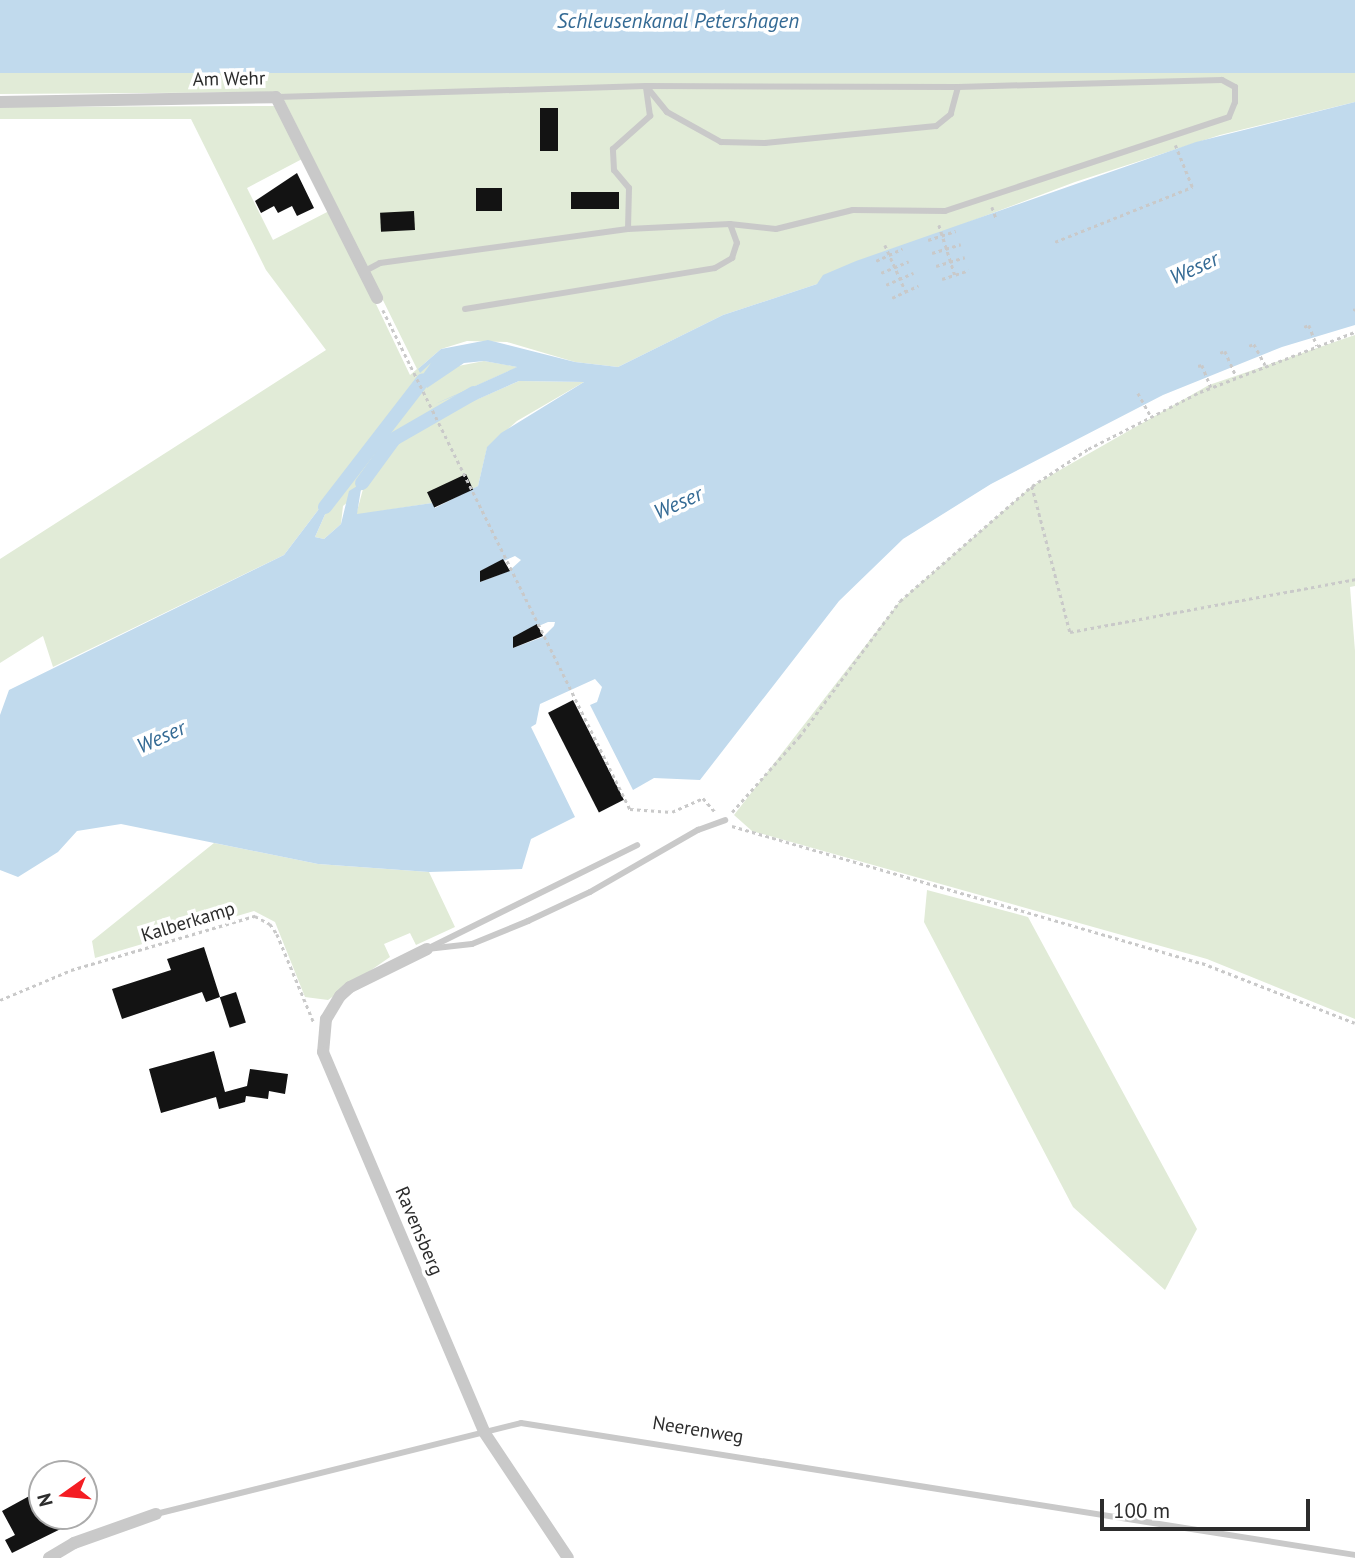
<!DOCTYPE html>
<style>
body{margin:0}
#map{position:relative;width:1355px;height:1558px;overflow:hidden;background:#fff;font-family:"PT Sans",sans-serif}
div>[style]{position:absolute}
.green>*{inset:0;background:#e1ebd7}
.water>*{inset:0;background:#c1daed;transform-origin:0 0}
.canal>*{height:14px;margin:-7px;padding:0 7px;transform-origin:7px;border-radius:7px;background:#c1daed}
.building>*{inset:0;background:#131313;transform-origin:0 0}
.path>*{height:2.5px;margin-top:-1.25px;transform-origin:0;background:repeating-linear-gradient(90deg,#c9c9c9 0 3.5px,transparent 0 7px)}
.lane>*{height:6px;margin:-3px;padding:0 3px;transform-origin:3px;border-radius:3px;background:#c9c9c9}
.street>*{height:12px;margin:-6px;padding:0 6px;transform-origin:6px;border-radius:6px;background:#c9c9c9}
span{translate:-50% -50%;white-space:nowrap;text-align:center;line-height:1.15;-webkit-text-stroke:7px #fff;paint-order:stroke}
.street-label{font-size:19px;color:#2c2c2c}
.water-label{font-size:21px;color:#346a94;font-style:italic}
.north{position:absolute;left:28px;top:1460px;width:70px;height:70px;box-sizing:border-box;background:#fff;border:2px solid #ababab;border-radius:50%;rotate:255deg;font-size:19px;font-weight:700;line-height:28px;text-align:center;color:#2c2c2c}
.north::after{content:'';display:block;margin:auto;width:24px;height:32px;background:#f41d23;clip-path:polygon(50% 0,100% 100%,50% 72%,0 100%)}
.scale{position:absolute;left:1100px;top:1499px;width:210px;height:32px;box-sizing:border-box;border:4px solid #2c2c2c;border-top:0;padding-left:9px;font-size:21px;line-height:24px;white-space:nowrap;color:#2c2c2c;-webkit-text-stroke:5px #fff;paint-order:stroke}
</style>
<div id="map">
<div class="green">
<div style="clip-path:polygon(933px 72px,1355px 73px,1355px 102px,1220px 135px,1075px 182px,857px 264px,817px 284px,723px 315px,618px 367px,575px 362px,507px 342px,467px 341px,441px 349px,418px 369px,429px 361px,453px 367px,484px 361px,518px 367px,436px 404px,472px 388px,476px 397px,441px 415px,519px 381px,584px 382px,517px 421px,487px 448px,478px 486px,473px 489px,465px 475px,428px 494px,432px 503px,356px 515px,363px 489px,343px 506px,341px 524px,324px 539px,315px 537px,327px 510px,322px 505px,284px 555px,53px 667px,43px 636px,0 663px,0 559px,326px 350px,266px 270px,191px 119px,0 119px,0 107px,278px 106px,304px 158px,247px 188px,273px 240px,331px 210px,410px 375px,417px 369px,280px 92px,0 94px,0 73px)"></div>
<div style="clip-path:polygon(1355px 335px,1355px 586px,1350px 587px,1355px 651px,1355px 1019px,1207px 959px,752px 831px,734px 815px,900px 601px,1032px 486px,1209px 385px)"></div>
<div style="clip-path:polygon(214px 843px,318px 864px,429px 872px,455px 927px,416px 945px,410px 933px,384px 944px,390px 957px,328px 1000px,305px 997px,275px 922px,254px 911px,95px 958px,92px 941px)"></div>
<div style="clip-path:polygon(927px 890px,1028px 917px,1197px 1229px,1165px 1290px,1073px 1207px,924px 922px)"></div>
</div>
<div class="water">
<div style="left:0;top:0;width:1355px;height:73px"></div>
<div style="clip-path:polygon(evenodd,1355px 102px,1355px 325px,1282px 347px,1163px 395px,991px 484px,903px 539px,839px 601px,700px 780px,654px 778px,633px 790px,590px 705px,597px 702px,602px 687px,595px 679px,540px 704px,536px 724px,531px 727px,575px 817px,531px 839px,522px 869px,429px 872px,318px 864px,121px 824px,77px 831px,58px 852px,18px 877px,0 870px,0 715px,9px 690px,284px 555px,322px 505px,327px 510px,315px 537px,324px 539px,341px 524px,349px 491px,362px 483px,357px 514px,432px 503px,435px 508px,478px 486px,487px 447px,501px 433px,584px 382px,519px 381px,440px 416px,476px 396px,472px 389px,435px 404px,517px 367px,484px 361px,464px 363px,427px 388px,421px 377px,431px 363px,420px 373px,418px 369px,441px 349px,488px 340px,575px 362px,618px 367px,723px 315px,817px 284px,823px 275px,856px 261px,1196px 142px,1355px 102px,515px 556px,521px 560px,509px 571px,480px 582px,480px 571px,515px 556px,1355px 102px,548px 622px,555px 622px,554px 626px,543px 637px,513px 648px,513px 637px,548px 622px)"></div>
</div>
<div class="canal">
<div style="left:362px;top:483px;width:54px;rotate:-54deg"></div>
<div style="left:394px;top:439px;width:92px;rotate:-29.9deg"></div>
<div style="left:325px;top:507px;width:160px;rotate:-52.3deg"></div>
</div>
<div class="building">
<div style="left:540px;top:108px;width:18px;height:43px"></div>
<div style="clip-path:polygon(297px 173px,314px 208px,297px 216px,292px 206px,278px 213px,274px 206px,261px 213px,255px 201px)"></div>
<div style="left:476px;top:188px;width:26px;height:23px"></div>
<div style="left:619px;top:192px;width:17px;height:48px;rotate:90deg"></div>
<div style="left:414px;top:211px;width:19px;height:34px;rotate:87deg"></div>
<div style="left:466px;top:474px;width:17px;height:43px;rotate:65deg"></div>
<div style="clip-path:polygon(503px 559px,510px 571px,480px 582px,480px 571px)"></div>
<div style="clip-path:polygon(537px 624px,543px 636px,513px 648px,513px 637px)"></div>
<div style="left:573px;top:700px;width:112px;height:28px;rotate:63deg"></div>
<div style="clip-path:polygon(204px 947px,220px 997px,206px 1002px,202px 992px,122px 1019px,112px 989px,171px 970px,167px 959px)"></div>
<div style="left:236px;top:992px;width:32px;height:17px;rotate:72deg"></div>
<div style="clip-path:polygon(214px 1051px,225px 1092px,247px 1086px,250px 1069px,288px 1074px,285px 1094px,269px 1091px,268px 1099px,246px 1096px,245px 1102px,219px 1109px,216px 1097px,161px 1113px,149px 1069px)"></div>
<div style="clip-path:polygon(33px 1494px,42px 1516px,87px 1516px,12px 1553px,5px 1540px,15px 1535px,2px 1511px)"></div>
</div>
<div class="path">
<div style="left:992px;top:207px;width:12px;rotate:70deg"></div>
<div style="left:939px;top:225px;width:52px;rotate:72.3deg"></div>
<div style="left:928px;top:240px;width:29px;rotate:-18deg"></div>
<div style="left:1055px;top:242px;width:148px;rotate:-21.9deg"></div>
<div style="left:1192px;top:187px;width:45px;rotate:-112deg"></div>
<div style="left:885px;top:245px;width:51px;rotate:65.9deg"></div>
<div style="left:932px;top:253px;width:30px;rotate:-17deg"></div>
<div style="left:876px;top:261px;width:29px;rotate:-25deg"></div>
<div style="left:936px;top:266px;width:30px;rotate:-17deg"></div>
<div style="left:881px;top:273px;width:30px;rotate:-23deg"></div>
<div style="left:942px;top:279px;width:28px;rotate:-18deg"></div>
<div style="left:886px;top:285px;width:30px;rotate:-24deg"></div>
<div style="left:892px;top:298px;width:29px;rotate:-25deg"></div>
<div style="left:383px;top:310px;width:557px;rotate:63.67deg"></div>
<div style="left:630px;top:809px;width:42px;rotate:4.1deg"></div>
<div style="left:672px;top:812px;width:34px;rotate:-24deg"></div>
<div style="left:703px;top:798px;width:20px;rotate:49deg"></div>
<div style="left:1353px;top:310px;width:2px;rotate:-27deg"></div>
<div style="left:1304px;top:327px;width:5px;rotate:-22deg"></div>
<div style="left:1309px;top:325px;width:22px;rotate:69deg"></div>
<div style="left:1249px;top:346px;width:5px;rotate:-22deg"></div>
<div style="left:1254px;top:344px;width:24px;rotate:62deg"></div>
<div style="left:1220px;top:353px;width:5px;rotate:-22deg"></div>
<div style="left:1225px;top:351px;width:27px;rotate:66deg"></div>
<div style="left:1198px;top:366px;width:4px;rotate:-14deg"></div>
<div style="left:1202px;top:365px;width:24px;rotate:68deg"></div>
<div style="left:1138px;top:393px;width:26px;rotate:61deg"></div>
<div style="left:1032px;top:486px;width:151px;rotate:75.4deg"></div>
<div style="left:1070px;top:632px;width:290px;rotate:-10.5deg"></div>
<div style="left:732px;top:812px;width:101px;rotate:-48.2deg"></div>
<div style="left:799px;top:737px;width:169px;rotate:-53.4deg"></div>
<div style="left:900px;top:601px;width:175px;rotate:-41.1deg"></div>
<div style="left:1032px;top:486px;width:67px;rotate:-33.5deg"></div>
<div style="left:1088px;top:449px;width:126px;rotate:-27deg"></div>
<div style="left:1200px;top:392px;width:166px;rotate:-21.2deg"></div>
<div style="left:732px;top:826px;width:490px;rotate:16.3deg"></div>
<div style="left:1202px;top:963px;width:164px;rotate:21.4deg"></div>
<div style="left:0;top:1000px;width:77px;rotate:-22.9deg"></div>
<div style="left:71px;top:970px;width:192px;rotate:-16.4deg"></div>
<div style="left:255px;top:916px;width:17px;rotate:28deg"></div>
<div style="left:270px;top:924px;width:12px;rotate:55deg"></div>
<div style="left:277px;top:934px;width:96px;rotate:67.4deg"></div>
</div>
<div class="lane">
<div style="left:277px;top:97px;width:369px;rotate:-1.7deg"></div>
<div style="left:646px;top:86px;width:312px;rotate:0.2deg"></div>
<div style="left:628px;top:229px;width:41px;rotate:-88.6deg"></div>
<div style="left:629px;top:188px;width:23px;rotate:-130deg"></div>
<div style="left:614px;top:170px;width:21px;rotate:-93deg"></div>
<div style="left:613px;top:149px;width:50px;rotate:-41.7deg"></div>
<div style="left:650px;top:116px;width:28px;rotate:-98deg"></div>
<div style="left:365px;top:271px;width:17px;rotate:-28deg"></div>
<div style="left:380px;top:263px;width:250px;rotate:-7.8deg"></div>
<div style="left:628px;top:229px;width:102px;rotate:-2.8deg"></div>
<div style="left:730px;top:224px;width:46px;rotate:6.2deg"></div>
<div style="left:776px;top:229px;width:79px;rotate:-13.9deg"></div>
<div style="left:853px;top:210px;width:92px;rotate:0.6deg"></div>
<div style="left:945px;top:211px;width:299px;rotate:-18.3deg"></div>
<div style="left:1229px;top:117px;width:16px;rotate:-68deg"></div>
<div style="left:1235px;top:102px;width:15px;rotate:-90deg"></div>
<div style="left:1235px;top:87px;width:15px;rotate:-152deg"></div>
<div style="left:1222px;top:80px;width:264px;rotate:178.5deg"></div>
<div style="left:958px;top:87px;width:28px;rotate:105deg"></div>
<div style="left:951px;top:114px;width:19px;rotate:141deg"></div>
<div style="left:936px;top:126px;width:172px;rotate:174.3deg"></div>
<div style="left:765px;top:143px;width:44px;rotate:-178.7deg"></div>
<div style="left:721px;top:142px;width:62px;rotate:-150.9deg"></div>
<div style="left:667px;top:112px;width:33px;rotate:-129deg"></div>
<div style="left:465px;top:309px;width:253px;rotate:-9.3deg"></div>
<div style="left:715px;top:268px;width:20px;rotate:-30deg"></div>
<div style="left:732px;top:258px;width:16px;rotate:-72deg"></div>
<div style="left:737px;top:243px;width:20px;rotate:-110deg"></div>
<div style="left:431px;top:947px;width:230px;rotate:-26.3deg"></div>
<div style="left:427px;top:949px;width:45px;rotate:-6.3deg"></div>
<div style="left:472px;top:944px;width:61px;rotate:-22.3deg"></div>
<div style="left:528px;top:921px;width:68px;rotate:-25.1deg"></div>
<div style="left:590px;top:892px;width:125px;rotate:-29.9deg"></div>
<div style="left:698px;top:830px;width:29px;rotate:-20deg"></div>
<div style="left:156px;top:1514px;width:376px;rotate:-14deg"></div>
<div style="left:521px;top:1423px;width:844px;rotate:8.99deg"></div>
</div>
<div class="street">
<div style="left:0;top:102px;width:276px;rotate:-1deg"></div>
<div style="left:276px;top:97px;width:225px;rotate:63.3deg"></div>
<div style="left:427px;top:949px;width:86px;rotate:153.7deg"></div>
<div style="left:350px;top:987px;width:13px;rotate:138deg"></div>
<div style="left:340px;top:996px;width:27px;rotate:121deg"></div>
<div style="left:326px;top:1019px;width:33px;rotate:95deg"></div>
<div style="left:323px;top:1052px;width:413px;rotate:67deg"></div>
<div style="left:484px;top:1432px;width:151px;rotate:56.3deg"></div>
<div style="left:49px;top:1558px;width:29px;rotate:-31deg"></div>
<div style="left:74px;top:1543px;width:87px;rotate:-19.5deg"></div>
</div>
<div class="street-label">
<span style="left:229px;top:79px;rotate:-1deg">Am Wehr</span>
<span style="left:188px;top:922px;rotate:-17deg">Kalberkamp</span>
<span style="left:419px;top:1231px;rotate:67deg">Ravensberg</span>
<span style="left:698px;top:1430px;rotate:9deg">Neerenweg</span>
</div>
<div class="water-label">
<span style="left:678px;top:21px">Schleusenkanal Petershagen</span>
<span style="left:1194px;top:268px;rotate:-24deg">Weser</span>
<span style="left:678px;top:503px;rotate:-24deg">Weser</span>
<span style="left:161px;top:737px;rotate:-24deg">Weser</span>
</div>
<div class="north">N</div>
<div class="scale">100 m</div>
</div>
